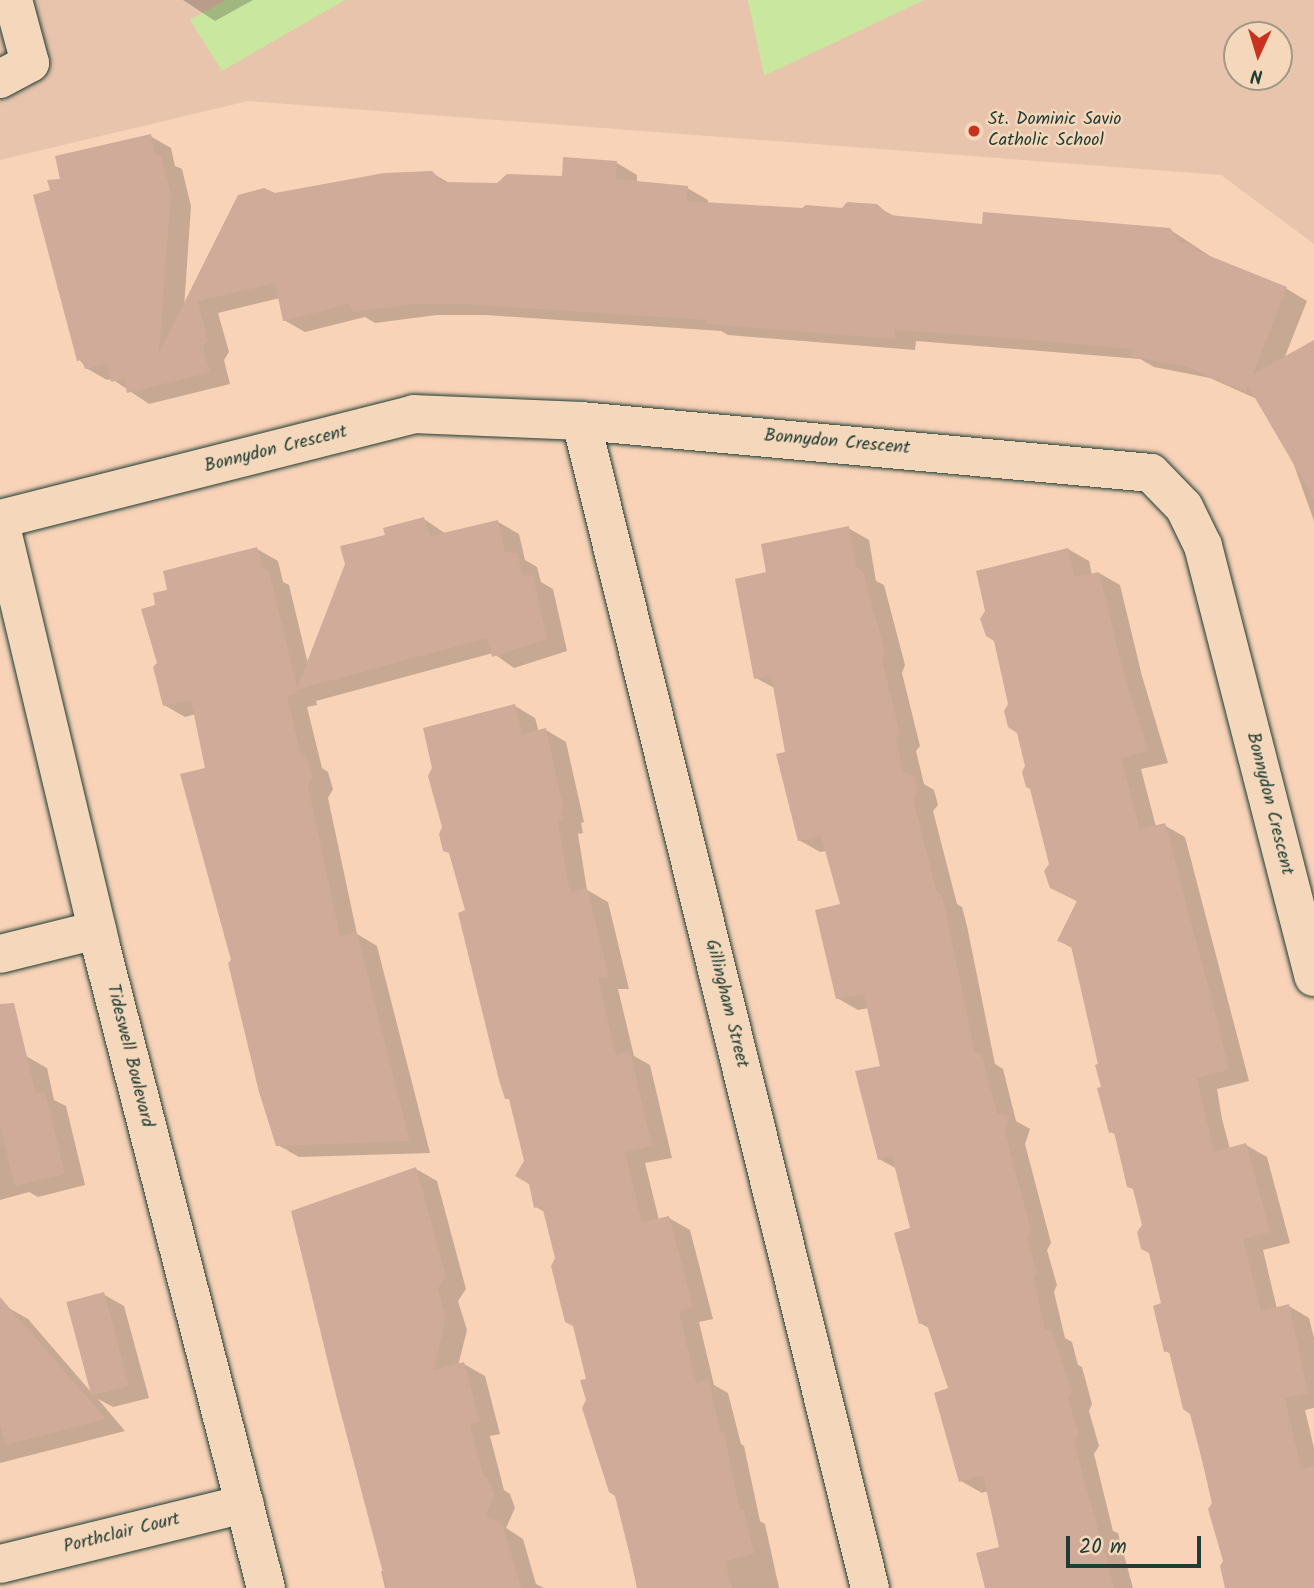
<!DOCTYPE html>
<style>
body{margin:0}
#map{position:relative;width:1314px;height:1588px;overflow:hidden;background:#f8d3b8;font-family:Kalam,sans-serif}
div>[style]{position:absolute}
.built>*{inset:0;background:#e8c4ad}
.green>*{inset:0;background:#c9e79f}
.shadow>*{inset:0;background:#0003}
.building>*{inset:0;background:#d1ab99;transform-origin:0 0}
.roads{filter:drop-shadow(0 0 2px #1f3d34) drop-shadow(0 0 2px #1f3d34)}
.minor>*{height:38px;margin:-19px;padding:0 19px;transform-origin:19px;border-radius:19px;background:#f5d8bb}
.dots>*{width:19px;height:19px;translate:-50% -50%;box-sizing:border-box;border:4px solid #f5d8bb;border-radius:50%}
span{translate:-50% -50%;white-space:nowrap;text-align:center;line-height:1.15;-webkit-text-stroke:5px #f5d8bb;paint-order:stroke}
.poi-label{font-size:18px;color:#1f3d34}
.left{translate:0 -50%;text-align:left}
.street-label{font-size:18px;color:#1f3d34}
.north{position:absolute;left:1223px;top:21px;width:70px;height:70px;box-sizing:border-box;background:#f5d8bb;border:2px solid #9f9a85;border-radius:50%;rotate:184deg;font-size:19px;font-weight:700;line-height:28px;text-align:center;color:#1f3d34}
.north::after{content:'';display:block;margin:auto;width:24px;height:32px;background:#c8321e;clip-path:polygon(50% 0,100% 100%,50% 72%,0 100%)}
.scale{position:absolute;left:1066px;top:1536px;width:135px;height:32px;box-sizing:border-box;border:4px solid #1f3d34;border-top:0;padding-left:9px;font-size:21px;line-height:24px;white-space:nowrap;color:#1f3d34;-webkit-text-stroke:5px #f5d8bb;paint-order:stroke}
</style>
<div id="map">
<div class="built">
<div style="clip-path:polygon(evenodd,0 0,1314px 0,1314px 244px,1221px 175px,248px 101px,0 160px,0 0,1237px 35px,1279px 35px,1279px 77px,1237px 77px,1237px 35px)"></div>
</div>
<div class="green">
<div style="clip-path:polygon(226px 0,345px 0,222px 71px,190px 20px)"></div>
<div style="clip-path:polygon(748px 0,924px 0,764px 76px)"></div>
</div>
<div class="shadow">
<div style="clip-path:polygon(183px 0,253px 0,215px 21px)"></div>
<div style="clip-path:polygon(150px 136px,171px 148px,175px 166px,182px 169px,191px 206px,184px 308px,275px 195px,432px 173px,451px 184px,497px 184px,564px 178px,617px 163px,637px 175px,637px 183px,687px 188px,708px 200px,708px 204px,803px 210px,876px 206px,897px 218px,984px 226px,1169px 229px,1216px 260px,1287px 289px,1307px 301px,1284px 359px,1314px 342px,1314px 521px,1290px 454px,1257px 399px,1210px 378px,1154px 367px,1140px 359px,916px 341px,915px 350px,728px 335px,721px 331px,485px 315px,437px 315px,375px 323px,365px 317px,305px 332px,284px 320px,280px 298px,218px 313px,229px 352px,224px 360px,230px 384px,149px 404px,112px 379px,107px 380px,86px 368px,79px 359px,52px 191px,62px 180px)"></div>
<div style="clip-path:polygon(424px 519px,446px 534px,498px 522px,519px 534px,525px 560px,537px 567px,541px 582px,553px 589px,567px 651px,514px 668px,493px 653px,316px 701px,317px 705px,307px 707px,322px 768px,328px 772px,333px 789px,328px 798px,357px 934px,377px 946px,430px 1153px,299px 1157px,278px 1145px,233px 960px,207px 770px,196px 714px,185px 717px,164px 705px,157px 606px,170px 591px,257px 549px,278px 561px,283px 582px,289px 585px,308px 664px,387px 536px)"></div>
<div style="clip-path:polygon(848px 528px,869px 540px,876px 581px,884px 585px,905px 665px,902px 673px,920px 746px,916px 751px,924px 784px,934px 790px,938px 805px,933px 811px,957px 904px,962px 907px,967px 926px,995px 1064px,1003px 1069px,1016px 1121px,1030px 1129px,1025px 1144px,1051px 1243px,1047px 1250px,1057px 1285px,1054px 1292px,1065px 1338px,1072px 1342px,1078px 1365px,1082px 1367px,1092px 1404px,1089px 1411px,1099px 1446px,1094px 1454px,1113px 1531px,1118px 1533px,1133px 1588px,987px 1588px,1001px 1548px,988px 1491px,982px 1493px,961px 1481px,951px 1390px,931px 1329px,920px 1323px,913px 1229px,897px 1169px,879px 1159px,882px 1067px,869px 1008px,858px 1010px,837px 998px,842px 905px,827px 851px,820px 852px,799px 840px,776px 689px,756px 678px,768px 574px)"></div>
<div style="clip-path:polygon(1068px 549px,1089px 561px,1092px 575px,1099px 573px,1120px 585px,1142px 676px,1168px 763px,1141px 769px,1156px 827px,1164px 825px,1185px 837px,1249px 1081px,1217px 1089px,1222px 1119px,1230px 1149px,1246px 1145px,1267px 1157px,1290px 1243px,1263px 1250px,1277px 1309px,1289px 1306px,1309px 1318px,1314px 1338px,1314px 1408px,1305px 1410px,1314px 1448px,1314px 1588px,1232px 1588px,1191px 1413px,1172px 1355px,1166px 1351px,1163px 1305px,1135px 1189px,1116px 1135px,1111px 1132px,1100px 1065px,1074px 949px,1059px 941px,1078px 902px,1051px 887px,1051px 865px,1026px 766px)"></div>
<div style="clip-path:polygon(515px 706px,535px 718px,539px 732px,546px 730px,566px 742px,584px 822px,581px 823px,583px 833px,578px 834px,587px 890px,608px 902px,629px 989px,618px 989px,634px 1056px,650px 1065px,672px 1158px,645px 1163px,659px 1220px,669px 1218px,690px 1230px,713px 1319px,699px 1322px,714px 1385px,728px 1393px,741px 1444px,744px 1446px,760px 1521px,765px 1524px,779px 1588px,637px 1588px,617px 1495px,588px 1400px,588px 1380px,546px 1213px,536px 1207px,511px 1100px,506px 1098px,467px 911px)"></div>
<div style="clip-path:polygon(26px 1056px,47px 1068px,54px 1100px,66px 1106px,85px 1185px,38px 1197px,29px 1192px,0 1200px,0 1063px)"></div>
<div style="clip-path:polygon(416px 1169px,437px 1181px,466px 1289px,458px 1301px,467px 1330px,458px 1366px,464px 1364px,485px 1376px,500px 1434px,490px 1436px,504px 1490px,510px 1494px,515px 1508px,506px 1528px,523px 1539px,536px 1584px,544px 1588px,385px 1588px,381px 1571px,384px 1571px)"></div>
<div style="clip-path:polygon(103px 1294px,124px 1306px,149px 1398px,113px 1407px,98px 1399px,125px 1431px,0 1463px,0 1310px,7px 1307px,28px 1319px,91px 1392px)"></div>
</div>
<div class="building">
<div style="clip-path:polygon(151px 134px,155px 154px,161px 155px,171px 193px,159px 353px,238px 195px,264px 188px,275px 193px,384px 173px,432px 171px,443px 182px,497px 183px,507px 174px,562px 176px,563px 157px,617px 161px,616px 179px,688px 186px,687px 201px,802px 208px,806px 205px,842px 208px,847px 202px,877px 204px,889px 215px,982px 224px,983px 212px,1170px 228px,1179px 242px,1196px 246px,1195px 250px,1287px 287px,1253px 374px,1314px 340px,1314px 499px,1248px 386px,1246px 392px,1188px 367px,1131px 356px,1132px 349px,995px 337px,895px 330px,895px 339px,706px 324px,706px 320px,463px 304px,415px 304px,353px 312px,349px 304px,283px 321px,275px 283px,198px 301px,208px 340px,203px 348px,210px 372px,127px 393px,124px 379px,111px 382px,107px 364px,85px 369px,82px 360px,77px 361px,33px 195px,50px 190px,47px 180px,60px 179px,55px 156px)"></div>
<div style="clip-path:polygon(424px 517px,430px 536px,498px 520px,505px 552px,517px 553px,523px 576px,533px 575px,547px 639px,492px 657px,487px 638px,296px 690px,297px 693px,287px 696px,301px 754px,307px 758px,313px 777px,308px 786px,340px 936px,357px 932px,410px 1141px,276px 1146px,259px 1092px,228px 963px,231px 960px,180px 774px,205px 768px,191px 700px,163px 706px,153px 667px,157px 663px,141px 609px,155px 605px,153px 593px,167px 590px,163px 571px,257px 547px,262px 568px,269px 571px,297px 688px,345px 564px,340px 546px,385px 535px,383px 528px)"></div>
<div style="clip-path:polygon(849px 526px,856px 567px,863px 572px,885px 652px,882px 660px,900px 733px,896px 739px,903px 771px,914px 776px,918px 792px,913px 799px,936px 890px,941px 894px,946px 913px,975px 1052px,982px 1055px,997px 1113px,1010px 1116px,1005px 1131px,1031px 1231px,1027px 1237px,1037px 1273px,1034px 1279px,1045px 1330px,1051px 1329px,1072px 1391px,1068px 1398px,1078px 1433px,1074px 1442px,1114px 1588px,985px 1588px,976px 1553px,999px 1547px,983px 1475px,959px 1482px,934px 1393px,948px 1388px,926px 1322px,919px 1324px,894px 1233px,910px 1228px,892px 1156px,878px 1160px,855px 1071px,880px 1066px,864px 994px,836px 999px,815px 910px,840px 904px,821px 836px,798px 841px,776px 754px,785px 752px,771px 675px,754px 679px,735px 579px,766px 572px,761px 544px)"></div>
<div style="clip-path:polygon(1068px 548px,1074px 577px,1099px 572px,1121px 663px,1148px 751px,1121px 758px,1140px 829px,1165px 823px,1219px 1028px,1229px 1070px,1197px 1078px,1214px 1152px,1246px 1143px,1270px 1232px,1243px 1239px,1261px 1311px,1289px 1304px,1308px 1393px,1285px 1398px,1301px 1469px,1314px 1466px,1314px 1588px,1225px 1588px,1220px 1566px,1223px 1561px,1208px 1509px,1212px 1503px,1206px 1475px,1190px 1414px,1183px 1409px,1169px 1351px,1164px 1352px,1153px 1306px,1161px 1303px,1149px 1253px,1141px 1249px,1137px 1232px,1142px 1225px,1133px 1189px,1127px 1187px,1114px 1132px,1109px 1133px,1097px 1088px,1101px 1087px,1095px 1065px,1098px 1064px,1071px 946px,1057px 941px,1077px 901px,1050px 888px,1044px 871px,1049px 864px,1030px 789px,1026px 787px,1022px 772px,1025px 766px,1017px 733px,1008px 727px,1004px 711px,1008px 704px,994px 641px,986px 636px,980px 619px,985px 611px,976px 571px)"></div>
<div style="clip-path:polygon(515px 704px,522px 734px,546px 728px,564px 811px,561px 811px,563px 821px,558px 822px,570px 892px,587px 888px,609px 977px,598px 978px,616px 1055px,630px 1051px,652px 1146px,625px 1152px,642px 1222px,669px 1216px,693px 1307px,679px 1311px,696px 1383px,708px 1379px,721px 1433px,724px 1432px,740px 1511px,744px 1510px,754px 1554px,725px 1561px,732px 1588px,638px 1588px,615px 1496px,609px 1492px,582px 1408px,586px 1400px,580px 1380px,586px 1379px,573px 1326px,565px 1322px,551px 1266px,555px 1258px,542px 1206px,534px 1208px,529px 1184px,515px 1176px,524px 1161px,509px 1099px,505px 1099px,499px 1080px,458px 913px,465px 910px,449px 853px,443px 851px,439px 834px,442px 827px,428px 776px,432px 768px,423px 728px)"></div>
<div style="clip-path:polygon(14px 1003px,36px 1094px,45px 1092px,65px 1174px,15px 1186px,0 1125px,0 1004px)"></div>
<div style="clip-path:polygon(416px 1167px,446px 1276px,438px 1288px,446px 1317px,434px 1370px,464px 1362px,480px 1422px,470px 1425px,484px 1477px,489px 1480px,494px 1495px,486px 1515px,503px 1525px,521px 1588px,387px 1588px,336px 1395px,291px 1211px)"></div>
<div style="left:104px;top:1292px;width:97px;height:39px;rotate:75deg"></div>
<div style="clip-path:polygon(0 1297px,106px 1419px,6px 1445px,0 1423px)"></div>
</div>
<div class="roads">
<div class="minor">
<div style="left:0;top:79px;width:34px;rotate:-28deg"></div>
<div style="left:30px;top:63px;width:65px;rotate:-105.1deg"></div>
<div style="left:581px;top:421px;width:1202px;rotate:76.09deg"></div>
<div style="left:0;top:519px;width:427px;rotate:-14.2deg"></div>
<div style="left:414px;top:414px;width:167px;rotate:2.4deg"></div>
<div style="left:581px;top:421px;width:572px;rotate:5.21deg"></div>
<div style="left:1151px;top:473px;width:47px;rotate:45.9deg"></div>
<div style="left:1184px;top:507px;width:43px;rotate:64deg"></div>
<div style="left:1203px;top:546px;width:445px;rotate:75.6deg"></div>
<div style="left:0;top:522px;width:433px;rotate:76.6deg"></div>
<div style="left:100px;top:943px;width:666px;rotate:75.57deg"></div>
<div style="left:0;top:954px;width:100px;rotate:-13.9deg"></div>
<div style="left:0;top:1564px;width:252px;rotate:-13.8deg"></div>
</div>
</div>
<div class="dots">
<div style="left:974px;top:131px;background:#c8321e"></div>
</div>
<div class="poi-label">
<span class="left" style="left:988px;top:131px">St. Dominic Savio<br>Catholic School</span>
</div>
<div class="street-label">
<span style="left:837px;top:443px;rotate:5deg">Bonnydon Crescent</span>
<span style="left:276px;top:450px;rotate:-14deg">Bonnydon Crescent</span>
<span style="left:1269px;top:804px;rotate:76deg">Bonnydon Crescent</span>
<span style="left:726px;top:1004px;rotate:76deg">Gillingham Street</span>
<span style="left:129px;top:1056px;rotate:76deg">Tideswell Boulevard</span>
<span style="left:122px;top:1534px;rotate:-14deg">Porthclair Court</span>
</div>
<div class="north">N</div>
<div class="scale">20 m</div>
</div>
